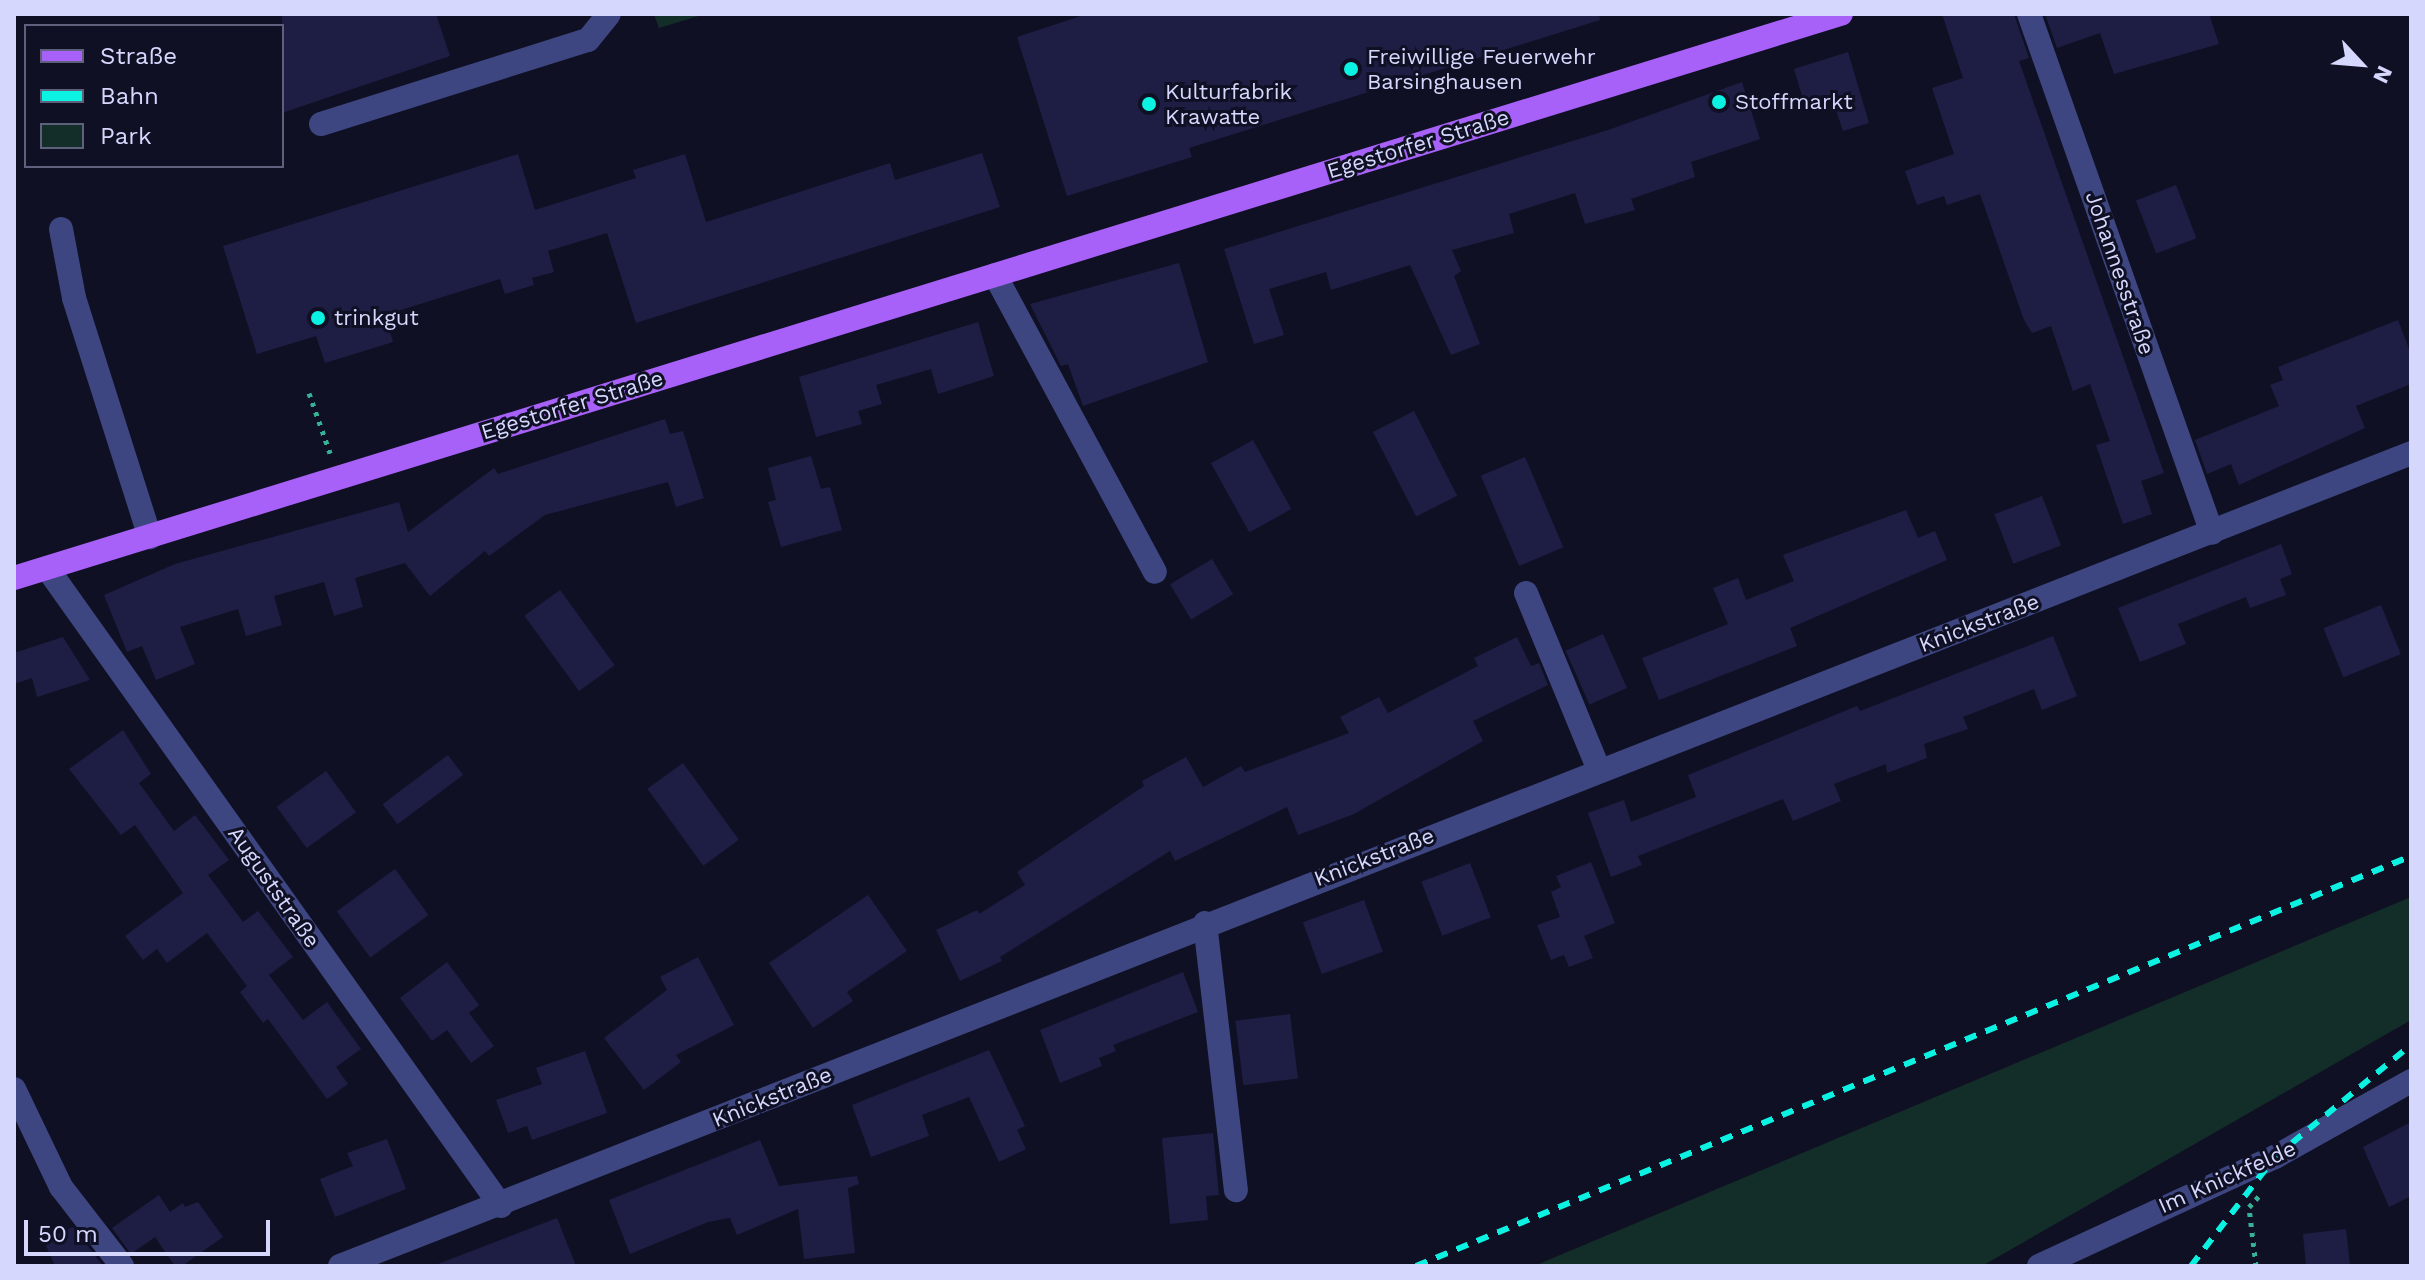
<!DOCTYPE html>
<meta charset="utf-8">
<style>
body{margin:0}
#map{position:relative;width:2425px;height:1280px;overflow:hidden;background:#101024;font-family:"Work Sans",sans-serif}
div>[style]{position:absolute}
.green>*{inset:0;background:#132e28}
.building>*{inset:0;background:#1e1d44;transform-origin:0 0}
.path>*{height:5px;margin-top:-2.5px;transform-origin:0;background:repeating-linear-gradient(90deg,#35b195 0 4px,transparent 0 10px)}
.minor>*{height:24px;margin:-12px;padding:0 12px;transform-origin:12px;border-radius:12px;background:#3d4681}
.major>*{height:24px;margin:-12px;padding:0 12px;transform-origin:12px;border-radius:12px;background:#a761f8}
.rail>*{height:6px;margin-top:-3px;transform-origin:0;background:repeating-linear-gradient(90deg,#0bf2e3 0 12px,transparent 0 22px)}
.dots>*{width:22px;height:22px;translate:-50% -50%;box-sizing:border-box;border:4px solid #101024;border-radius:50%}
span{translate:-50% -50%;white-space:nowrap;text-align:center;line-height:1.15;-webkit-text-stroke:6px #101024;paint-order:stroke}
.poi-label{font-size:22px;color:#d5d7fd}
.left{translate:0 -50%;text-align:left}
.street-label{font-size:22px;color:#d5d7fd}
.frame{position:absolute;inset:0;border:16px solid #d5d7fd;pointer-events:none}
.legend{position:absolute;left:24px;top:24px;width:260px;height:144px;box-sizing:border-box;background:#101024;border:2px solid #5f607b;margin:0;padding:10px 14px;list-style:none;font-size:24px;color:#d5d7fd}
.legend li{display:flex;align-items:center;gap:16px;height:40px}
.legend b{width:40px;border:2px solid #5f607b}
.north{position:absolute;left:2321px;top:24px;width:80px;height:80px;-webkit-text-stroke:6px #101024;paint-order:stroke;rotate:116deg;font-size:22px;font-weight:700;line-height:32px;text-align:center;color:#d5d7fd}
.north::after{content:'';display:block;margin:auto;width:28px;height:36px;background:#d5d7fd;clip-path:polygon(50% 0,100% 100%,50% 72%,0 100%)}
.scale{position:absolute;left:24px;top:1220px;width:246px;height:36px;box-sizing:border-box;border:4px solid #d5d7fd;border-top:0;padding-left:10px;font-size:24px;line-height:28px;white-space:nowrap;color:#d5d7fd;-webkit-text-stroke:6px #101024;paint-order:stroke}
</style>
<div id="map">
<div class="green">
<div style="clip-path:polygon(654px 14px,705px 14px,659px 28px)"></div>
<div style="clip-path:polygon(2411px 897px,2411px 1020px,1982px 1266px,1534px 1266px)"></div>
</div>
<div class="building">
<div style="clip-path:polygon(282px 14px,436px 14px,450px 56px,282px 113px)"></div>
<div style="clip-path:polygon(1087px 14px,1599px 14px,1600px 20px,1189px 148px,1192px 157px,1067px 196px,1017px 37px)"></div>
<div style="clip-path:polygon(1942px 14px,2014px 14px,2029px 58px,2019px 61px,2164px 473px,2141px 481px,2152px 514px,2123px 524px,2096px 445px,2110px 441px,2090px 384px,2073px 391px,2051px 326px,2032px 333px,2024px 320px,1980px 194px,1947px 205px,1944px 196px,1917px 205px,1905px 171px,1954px 154px,1932px 88px,1963px 78px)"></div>
<div style="clip-path:polygon(2045px 14px,2209px 14px,2219px 44px,2114px 74px,2100px 33px,2057px 48px)"></div>
<div style="clip-path:polygon(1848px 52px,1869px 123px,1843px 131px,1832px 98px,1805px 106px,1794px 69px)"></div>
<div style="clip-path:polygon(1742px 82px,1760px 139px,1691px 162px,1695px 177px,1631px 199px,1635px 210px,1585px 224px,1575px 193px,1509px 214px,1514px 233px,1452px 250px,1461px 271px,1454px 276px,1480px 344px,1451px 355px,1410px 265px,1331px 290px,1326px 272px,1269px 289px,1284px 335px,1254px 344px,1224px 249px,1608px 130px)"></div>
<div style="clip-path:polygon(982px 153px,1000px 207px,636px 323px,607px 233px,548px 251px,554px 272px,532px 278px,534px 285px,505px 294px,500px 279px,385px 315px,393px 342px,325px 363px,316px 336px,257px 354px,223px 246px,518px 154px,535px 210px,636px 178px,633px 170px,685px 154px,706px 222px,890px 163px,895px 180px)"></div>
<div style="left:2176px;top:185px;width:57px;height:43px;rotate:69deg"></div>
<div style="clip-path:polygon(1179px 263px,1208px 362px,1083px 406px,1068px 364px,1061px 366px,1030px 304px)"></div>
<div style="clip-path:polygon(2398px 320px,2411px 354px,2411px 384px,2356px 406px,2365px 428px,2239px 485px,2231px 464px,2207px 474px,2195px 440px,2279px 406px,2270px 385px,2283px 380px,2278px 367px)"></div>
<div style="clip-path:polygon(978px 322px,994px 376px,938px 394px,931px 369px,876px 385px,882px 404px,858px 411px,862px 424px,816px 437px,799px 377px)"></div>
<div style="left:1414px;top:411px;width:95px;height:46px;rotate:63deg"></div>
<div style="clip-path:polygon(665px 419px,670px 434px,683px 431px,704px 498px,676px 507px,668px 482px,545px 515px,489px 556px,485px 551px,430px 596px,405px 563px,355px 578px,363px 607px,334px 616px,324px 582px,274px 596px,282px 625px,246px 636px,238px 609px,180px 627px,195px 664px,156px 680px,142px 646px,127px 652px,104px 595px,175px 564px,399px 502px,408px 532px,494px 468px,498px 474px)"></div>
<div style="left:1253px;top:440px;width:79px;height:48px;rotate:61deg"></div>
<div style="clip-path:polygon(811px 456px,821px 489px,830px 487px,842px 530px,781px 547px,768px 502px,776px 500px,768px 468px)"></div>
<div style="left:1525px;top:457px;width:98px;height:48px;rotate:67deg"></div>
<div style="left:2042px;top:496px;width:53px;height:51px;rotate:69deg"></div>
<div style="clip-path:polygon(1906px 510px,1918px 538px,1935px 531px,1947px 560px,1790px 628px,1797px 646px,1659px 700px,1642px 658px,1728px 624px,1713px 588px,1738px 578px,1746px 600px,1794px 581px,1783px 555px)"></div>
<div style="clip-path:polygon(2281px 544px,2292px 574px,2280px 579px,2286px 595px,2250px 608px,2246px 597px,2178px 624px,2186px 644px,2140px 662px,2118px 608px)"></div>
<div style="left:1212px;top:559px;width:41px;height:49px;rotate:59deg"></div>
<div style="left:560px;top:590px;width:93px;height:44px;rotate:54deg"></div>
<div style="left:2381px;top:605px;width:53px;height:62px;rotate:68deg"></div>
<div style="left:1603px;top:634px;width:59px;height:41px;rotate:66deg"></div>
<div style="clip-path:polygon(2053px 636px,2077px 696px,2042px 710px,2034px 689px,1963px 717px,1968px 729px,1924px 744px,1927px 758px,1887px 773px,1886px 764px,1834px 784px,1841px 801px,1793px 821px,1783px 799px,1638px 856px,1642px 865px,1611px 877px,1588px 813px,1624px 800px,1631px 822px,1696px 797px,1688px 775px,1857px 706px,1860px 711px)"></div>
<div style="clip-path:polygon(63px 637px,90px 680px,37px 697px,32px 678px,14px 684px,14px 653px)"></div>
<div style="clip-path:polygon(1517px 637px,1531px 666px,1539px 663px,1548px 685px,1473px 721px,1483px 741px,1354px 814px,1298px 835px,1287px 807px,1175px 861px,1170px 851px,1000px 957px,1002px 961px,960px 981px,936px 930px,977px 910px,979px 914px,1025px 885px,1017px 872px,1144px 786px,1142px 781px,1186px 757px,1203px 787px,1241px 766px,1245px 772px,1349px 733px,1340px 717px,1379px 697px,1388px 713px,1478px 666px,1474px 658px)"></div>
<div style="clip-path:polygon(123px 730px,151px 774px,139px 783px,174px 831px,195px 815px,229px 860px,208px 875px,243px 922px,258px 911px,293px 957px,269px 975px,303px 1020px,327px 1002px,361px 1049px,336px 1067px,348px 1084px,327px 1099px,268px 1019px,263px 1023px,240px 992px,247px 986px,207px 933px,167px 963px,157px 949px,143px 960px,125px 936px,183px 893px,135px 825px,121px 835px,69px 769px)"></div>
<div style="left:448px;top:755px;width:25px;height:82px;rotate:53deg"></div>
<div style="left:683px;top:763px;width:95px;height:44px;rotate:54deg"></div>
<div style="left:326px;top:771px;width:51px;height:61px;rotate:54deg"></div>
<div style="clip-path:polygon(1591px 862px,1615px 923px,1584px 936px,1593px 958px,1569px 967px,1564px 955px,1551px 960px,1537px 925px,1560px 917px,1551px 892px,1561px 887px,1556px 876px)"></div>
<div style="left:1470px;top:863px;width:58px;height:52px;rotate:69deg"></div>
<div style="left:395px;top:869px;width:57px;height:72px;rotate:54deg"></div>
<div style="clip-path:polygon(868px 895px,907px 951px,847px 992px,853px 1001px,813px 1028px,769px 963px)"></div>
<div style="left:1364px;top:900px;width:55px;height:65px;rotate:70deg"></div>
<div style="clip-path:polygon(698px 957px,734px 1025px,676px 1055px,681px 1062px,644px 1090px,604px 1038px,667px 990px,660px 977px)"></div>
<div style="clip-path:polygon(447px 962px,479px 1005px,469px 1013px,494px 1046px,471px 1063px,447px 1030px,432px 1041px,400px 998px)"></div>
<div style="clip-path:polygon(1183px 972px,1198px 1012px,1113px 1045px,1116px 1051px,1099px 1058px,1102px 1066px,1060px 1083px,1040px 1030px)"></div>
<div style="left:1290px;top:1014px;width:65px;height:55px;rotate:83deg"></div>
<div style="clip-path:polygon(989px 1050px,1025px 1126px,1017px 1130px,1026px 1149px,999px 1162px,969px 1097px,922px 1115px,929px 1136px,871px 1157px,852px 1105px)"></div>
<div style="clip-path:polygon(585px 1051px,607px 1113px,532px 1140px,527px 1126px,508px 1133px,496px 1100px,542px 1084px,536px 1068px)"></div>
<div style="clip-path:polygon(2411px 1122px,2411px 1196px,2389px 1207px,2363px 1147px)"></div>
<div style="clip-path:polygon(1213px 1133px,1219px 1195px,1206px 1196px,1208px 1220px,1170px 1224px,1162px 1138px)"></div>
<div style="clip-path:polygon(387px 1139px,406px 1189px,335px 1217px,320px 1179px,353px 1166px,347px 1153px)"></div>
<div style="clip-path:polygon(760px 1140px,779px 1186px,857px 1176px,859px 1184px,848px 1188px,855px 1253px,804px 1259px,798px 1209px,737px 1235px,730px 1218px,708px 1222px,630px 1254px,609px 1200px)"></div>
<div style="clip-path:polygon(159px 1195px,170px 1212px,183px 1203px,185px 1207px,198px 1202px,223px 1237px,182px 1266px,175px 1266px,155px 1237px,131px 1254px,112px 1228px)"></div>
<div style="clip-path:polygon(557px 1218px,576px 1266px,439px 1266px,438px 1264px)"></div>
<div style="clip-path:polygon(73px 1227px,103px 1266px,55px 1266px,44px 1241px)"></div>
<div style="clip-path:polygon(2346px 1229px,2350px 1266px,2306px 1266px,2303px 1234px)"></div>
</div>
<div class="path">
<div style="left:309px;top:393px;width:64px;rotate:70.7deg"></div>
<div style="left:2256px;top:1266px;width:59px;rotate:-96.8deg"></div>
<div style="left:2249px;top:1207px;width:15px;rotate:-48deg"></div>
</div>
<div class="minor">
<div style="left:2029px;top:14px;width:550px;rotate:70.58deg"></div>
<div style="left:321px;top:124px;width:280px;rotate:-17.5deg"></div>
<div style="left:588px;top:40px;width:33px;rotate:-51deg"></div>
<div style="left:61px;top:229px;width:70px;rotate:79.3deg"></div>
<div style="left:74px;top:298px;width:251px;rotate:72.4deg"></div>
<div style="left:995px;top:275px;width:337px;rotate:61.7deg"></div>
<div style="left:47px;top:568px;width:783px;rotate:54.56deg"></div>
<div style="left:1526px;top:593px;width:191px;rotate:67.6deg"></div>
<div style="left:1205px;top:923px;width:269px;rotate:83.4deg"></div>
<div style="left:14px;top:1089px;width:109px;rotate:64.4deg"></div>
<div style="left:61px;top:1187px;width:100px;rotate:52.3deg"></div>
<div style="left:340px;top:1266px;width:2225px;rotate:-21.43deg"></div>
<div style="left:2039px;top:1266px;width:260px;rotate:-24.8deg"></div>
<div style="left:2275px;top:1157px;width:156px;rotate:-29.2deg"></div>
</div>
<div class="major">
<div style="left:14px;top:578px;width:1912px;rotate:-17.16deg"></div>
</div>
<div class="rail">
<div style="left:1416px;top:1266px;width:1076px;rotate:-22.39deg"></div>
<div style="left:2191px;top:1266px;width:138px;rotate:-52.4deg"></div>
<div style="left:2275px;top:1157px;width:176px;rotate:-39.5deg"></div>
</div>
<div class="dots">
<div style="left:1351px;top:69px;background:#0bf2e3"></div>
<div style="left:1719px;top:102px;background:#0bf2e3"></div>
<div style="left:1149px;top:104px;background:#0bf2e3"></div>
<div style="left:318px;top:318px;background:#0bf2e3"></div>
</div>
<div class="poi-label">
<span class="left" style="left:1367px;top:69px">Freiwillige Feuerwehr<br>Barsinghausen</span>
<span class="left" style="left:1165px;top:104px">Kulturfabrik<br>Krawatte</span>
<span class="left" style="left:1735px;top:102px">Stoffmarkt</span>
<span class="left" style="left:334px;top:318px">trinkgut</span>
</div>
<div class="street-label">
<span style="left:1418px;top:144px;rotate:-17deg">Egestorfer Straße</span>
<span style="left:2120px;top:273px;rotate:71deg">Johannesstraße</span>
<span style="left:572px;top:405px;rotate:-17deg">Egestorfer Straße</span>
<span style="left:1979px;top:623px;rotate:-21deg">Knickstraße</span>
<span style="left:1374px;top:857px;rotate:-21deg">Knickstraße</span>
<span style="left:274px;top:887px;rotate:55deg">Auguststraße</span>
<span style="left:772px;top:1097px;rotate:-22deg">Knickstraße</span>
<span style="left:2227px;top:1177px;rotate:-24deg">Im Knickfelde</span>
</div>
<div class="frame"></div>
<ul class="legend">
<li><b style="height:10px;background:#a761f8"></b>Straße</li>
<li><b style="height:10px;background:#0bf2e3"></b>Bahn</li>
<li><b style="height:22px;background:#132e28"></b>Park</li>
</ul>
<div class="north">N</div>
<div class="scale">50 m</div>
</div>
